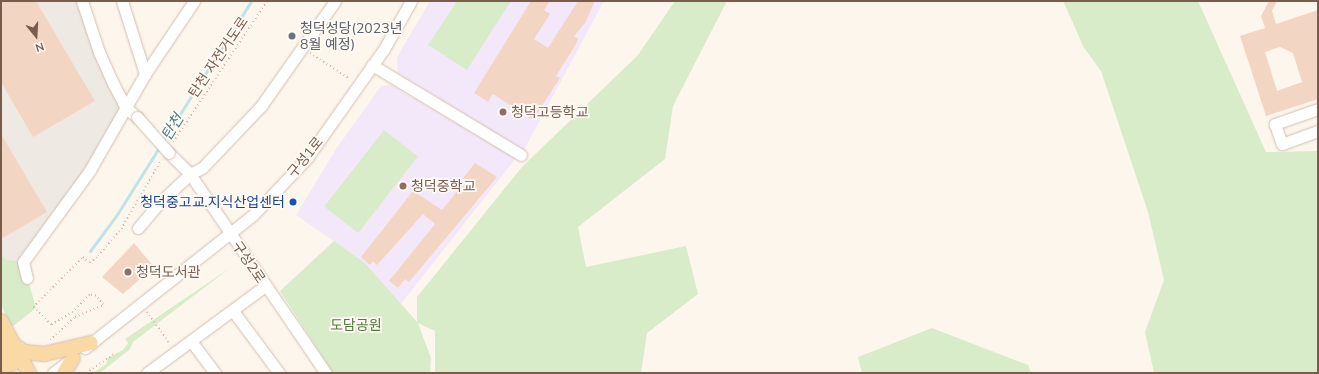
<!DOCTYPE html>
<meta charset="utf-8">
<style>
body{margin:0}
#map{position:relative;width:1319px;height:374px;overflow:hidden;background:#fdf6ec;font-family:Mulish,"Noto Sans KR",sans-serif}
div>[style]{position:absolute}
.industrial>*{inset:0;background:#efe9e4}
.education>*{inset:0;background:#f3e8fa}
.green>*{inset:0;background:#d8ecc9;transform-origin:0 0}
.stream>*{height:3px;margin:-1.5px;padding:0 1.5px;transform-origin:1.5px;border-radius:1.5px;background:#bfe3e8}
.building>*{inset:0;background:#f3d5c3}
.path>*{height:1.5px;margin-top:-0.75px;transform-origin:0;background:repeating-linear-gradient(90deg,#d9b8a5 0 1px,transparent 0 4px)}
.roads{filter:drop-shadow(0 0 1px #d1beb0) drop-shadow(0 0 1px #d1beb0)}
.minor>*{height:11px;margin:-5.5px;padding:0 5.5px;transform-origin:5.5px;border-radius:5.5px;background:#fff}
.major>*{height:14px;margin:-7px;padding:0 7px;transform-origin:7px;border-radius:7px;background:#fbd9a5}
.bridges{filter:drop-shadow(0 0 1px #d1beb0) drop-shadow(0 0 1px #d1beb0)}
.minor-bridge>*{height:11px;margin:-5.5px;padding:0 5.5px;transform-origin:5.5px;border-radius:5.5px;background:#fff}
.dots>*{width:11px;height:11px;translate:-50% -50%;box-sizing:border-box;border:2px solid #fffaf3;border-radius:50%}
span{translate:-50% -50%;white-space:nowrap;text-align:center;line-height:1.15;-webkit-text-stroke:3.5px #fffaf3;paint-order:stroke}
.worship-label{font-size:14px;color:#5b616d}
.left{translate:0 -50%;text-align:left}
.street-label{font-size:14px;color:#7a5c4d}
.education-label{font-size:14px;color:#785e54}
.transit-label{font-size:14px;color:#164399}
.right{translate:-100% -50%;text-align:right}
.park-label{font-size:14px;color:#537a41}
.water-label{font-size:15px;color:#437c86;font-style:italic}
.frame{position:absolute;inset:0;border:2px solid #7a5c4d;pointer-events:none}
.north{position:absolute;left:16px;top:16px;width:40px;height:40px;-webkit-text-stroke:3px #fffaf3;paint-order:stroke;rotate:162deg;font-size:11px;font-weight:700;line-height:16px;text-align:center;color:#7a5c4d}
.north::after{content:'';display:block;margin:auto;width:14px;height:18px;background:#7a5c4d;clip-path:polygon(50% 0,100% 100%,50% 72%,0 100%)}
</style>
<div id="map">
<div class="industrial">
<div style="clip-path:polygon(1px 1px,82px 1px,125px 107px,90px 170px,23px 262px,5px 259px,1px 252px)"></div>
</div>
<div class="education">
<div style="clip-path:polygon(430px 1px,604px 1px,524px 150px,398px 73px,397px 57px)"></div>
<div style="clip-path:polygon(391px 85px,516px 158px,400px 305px,365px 263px,296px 215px,336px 149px,381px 86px)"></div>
</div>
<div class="green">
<div style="clip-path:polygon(457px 1px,511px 1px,467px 70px,428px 45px)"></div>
<div style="clip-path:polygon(675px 1px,727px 1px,673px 106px,665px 159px,578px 227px,586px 267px,686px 246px,698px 294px,647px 333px,641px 373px,435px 373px,435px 331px,418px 323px,431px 358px,430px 373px,333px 373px,280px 291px,334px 241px,365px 263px,417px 322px,417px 297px,522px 167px,638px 55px)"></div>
<div style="clip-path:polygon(1063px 1px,1198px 1px,1266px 152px,1318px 151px,1318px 373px,1154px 373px,1145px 332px,1164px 280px,1148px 212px,1101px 71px,1084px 48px)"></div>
<div style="left:384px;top:130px;width:43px;height:97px;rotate:38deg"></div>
<div style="clip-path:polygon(1px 252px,5px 259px,23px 262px,36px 308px,12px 327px,1px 305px)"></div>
<div style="clip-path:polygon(230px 268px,133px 342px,130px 349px,100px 373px,93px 373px,106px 364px,108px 358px,123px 350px,128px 343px,125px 339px)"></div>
<div style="clip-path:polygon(932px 328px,1028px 365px,1031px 373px,862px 373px,858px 357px)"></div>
</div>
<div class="stream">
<div style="left:163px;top:141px;width:165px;rotate:-57.8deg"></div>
<div style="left:90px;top:251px;width:44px;rotate:-53.4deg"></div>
<div style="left:116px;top:216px;width:83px;rotate:-57.8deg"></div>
</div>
<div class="building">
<div style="clip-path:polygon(1px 1px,36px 1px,95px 101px,33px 137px,1px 82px)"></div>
<div style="clip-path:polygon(531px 1px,550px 1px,544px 10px,550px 14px,534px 39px,548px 48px,578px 1px,595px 1px,585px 23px,574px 36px,578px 39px,576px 44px,556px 76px,560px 78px,533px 120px,493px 94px,488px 102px,474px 93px)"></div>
<div style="clip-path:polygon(evenodd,1269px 1px,1277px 1px,1272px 11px,1276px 24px,1318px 10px,1318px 99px,1266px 116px,1240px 36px,1265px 28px,1261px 16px,1269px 1px,1280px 47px,1293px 53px,1302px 82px,1277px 91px,1265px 52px,1280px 47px)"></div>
<div style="clip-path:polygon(1px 134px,47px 212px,3px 238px,1px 234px)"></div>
<div style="clip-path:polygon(475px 163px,497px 177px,409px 282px,405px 279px,398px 288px,389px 281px,435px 224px,423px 214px,377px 265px,373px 261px,370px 265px,361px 257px,413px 191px,442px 210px,466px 180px,463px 178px)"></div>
<div style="clip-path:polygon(134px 243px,154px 267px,123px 294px,102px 277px)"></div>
</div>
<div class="path">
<div style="left:310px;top:53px;width:48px;rotate:33deg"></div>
<div style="left:173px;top:142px;width:169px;rotate:-56.3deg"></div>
<div style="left:147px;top:312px;width:39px;rotate:54deg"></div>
<div style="left:50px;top:340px;width:34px;rotate:-43deg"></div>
<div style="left:75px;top:317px;width:30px;rotate:-23deg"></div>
<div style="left:103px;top:305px;width:11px;rotate:-128deg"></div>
<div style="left:96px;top:296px;width:6px;rotate:-171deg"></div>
<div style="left:90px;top:295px;width:24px;rotate:135deg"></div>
<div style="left:73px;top:312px;width:26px;rotate:149deg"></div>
<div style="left:51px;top:325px;width:25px;rotate:-135deg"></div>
<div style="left:33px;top:307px;width:71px;rotate:-45deg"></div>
<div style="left:83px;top:257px;width:9px;rotate:41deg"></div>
<div style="left:90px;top:263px;width:11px;rotate:-41deg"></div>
<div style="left:98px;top:256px;width:35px;rotate:-50deg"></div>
<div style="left:121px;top:229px;width:80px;rotate:-59.9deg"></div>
<div style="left:86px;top:373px;width:36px;rotate:-34deg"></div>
</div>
<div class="roads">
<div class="minor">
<div style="left:82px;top:1px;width:54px;rotate:71.6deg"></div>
<div style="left:99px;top:52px;width:34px;rotate:66deg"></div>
<div style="left:113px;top:83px;width:27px;rotate:63deg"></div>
<div style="left:125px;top:107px;width:16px;rotate:40deg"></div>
<div style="left:122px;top:1px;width:77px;rotate:72.5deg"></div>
<div style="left:372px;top:65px;width:174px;rotate:31.1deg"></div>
<div style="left:1318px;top:109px;width:46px;rotate:160.8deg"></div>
<div style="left:1275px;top:124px;width:21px;rotate:71deg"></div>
<div style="left:1282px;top:144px;width:38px;rotate:-20deg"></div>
<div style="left:169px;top:153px;width:30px;rotate:45deg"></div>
<div style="left:190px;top:174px;width:241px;rotate:55.7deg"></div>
<div style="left:138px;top:228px;width:34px;rotate:-50deg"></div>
<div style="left:160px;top:202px;width:41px;rotate:-43deg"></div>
<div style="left:190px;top:174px;width:13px;rotate:-27deg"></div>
<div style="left:202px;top:168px;width:86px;rotate:-46.4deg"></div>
<div style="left:261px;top:106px;width:128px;rotate:-54.8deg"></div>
<div style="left:27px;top:278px;width:16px;rotate:-104deg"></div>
<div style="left:23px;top:262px;width:114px;rotate:-53.9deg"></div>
<div style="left:90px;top:170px;width:111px;rotate:-60.2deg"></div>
<div style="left:145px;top:74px;width:88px;rotate:-56.1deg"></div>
<div style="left:233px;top:311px;width:77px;rotate:53.4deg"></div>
<div style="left:191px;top:341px;width:40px;rotate:53deg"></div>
<div style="left:85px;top:348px;width:214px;rotate:-38.4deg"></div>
<div style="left:253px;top:215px;width:79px;rotate:-46.5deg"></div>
<div style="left:307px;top:158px;width:133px;rotate:-54.8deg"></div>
<div style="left:384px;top:49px;width:55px;rotate:-60.6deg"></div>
<div style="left:53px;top:373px;width:21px;rotate:-37deg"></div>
<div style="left:147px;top:373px;width:147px;rotate:-36.4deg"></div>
</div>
<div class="major">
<div style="left:1px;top:321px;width:59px;rotate:61.7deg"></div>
<div style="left:1px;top:344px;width:23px;rotate:59deg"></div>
<div style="left:15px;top:346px;width:12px;rotate:31deg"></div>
<div style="left:25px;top:352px;width:19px;rotate:6deg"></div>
<div style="left:44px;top:354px;width:48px;rotate:-13.2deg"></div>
<div style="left:1px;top:364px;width:6px;rotate:59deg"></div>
<div style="left:64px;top:373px;width:17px;rotate:-59deg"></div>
</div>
</div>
<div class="bridges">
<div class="minor-bridge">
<div style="left:137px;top:117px;width:48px;rotate:48.4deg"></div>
</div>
</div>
<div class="dots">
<div style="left:292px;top:36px;background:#6b7280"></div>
<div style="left:503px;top:112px;background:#8d6e63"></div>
<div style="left:403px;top:186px;background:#8d6e63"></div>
<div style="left:293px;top:202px;background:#1a4fb4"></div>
<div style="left:128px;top:272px;background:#8d6e63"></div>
</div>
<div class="worship-label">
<span class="left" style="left:300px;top:36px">청덕성당(2023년<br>8월 예정)</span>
</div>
<div class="street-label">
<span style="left:218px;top:57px;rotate:-56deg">탄천 자전거도로</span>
<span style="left:305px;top:157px;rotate:-51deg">구성1로</span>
<span style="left:249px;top:262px;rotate:56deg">구성2로</span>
</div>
<div class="education-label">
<span class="left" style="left:511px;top:112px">청덕고등학교</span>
<span class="left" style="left:411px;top:186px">청덕중학교</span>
<span class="left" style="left:136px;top:272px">청덕도서관</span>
</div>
<div class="transit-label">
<span class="right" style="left:285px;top:202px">청덕중고교.지식산업센터</span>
</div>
<div class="park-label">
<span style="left:356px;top:325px">도담공원</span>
</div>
<div class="water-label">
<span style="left:172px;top:127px;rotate:-58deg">탄천</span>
</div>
<div class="frame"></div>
<div class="north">N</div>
</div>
